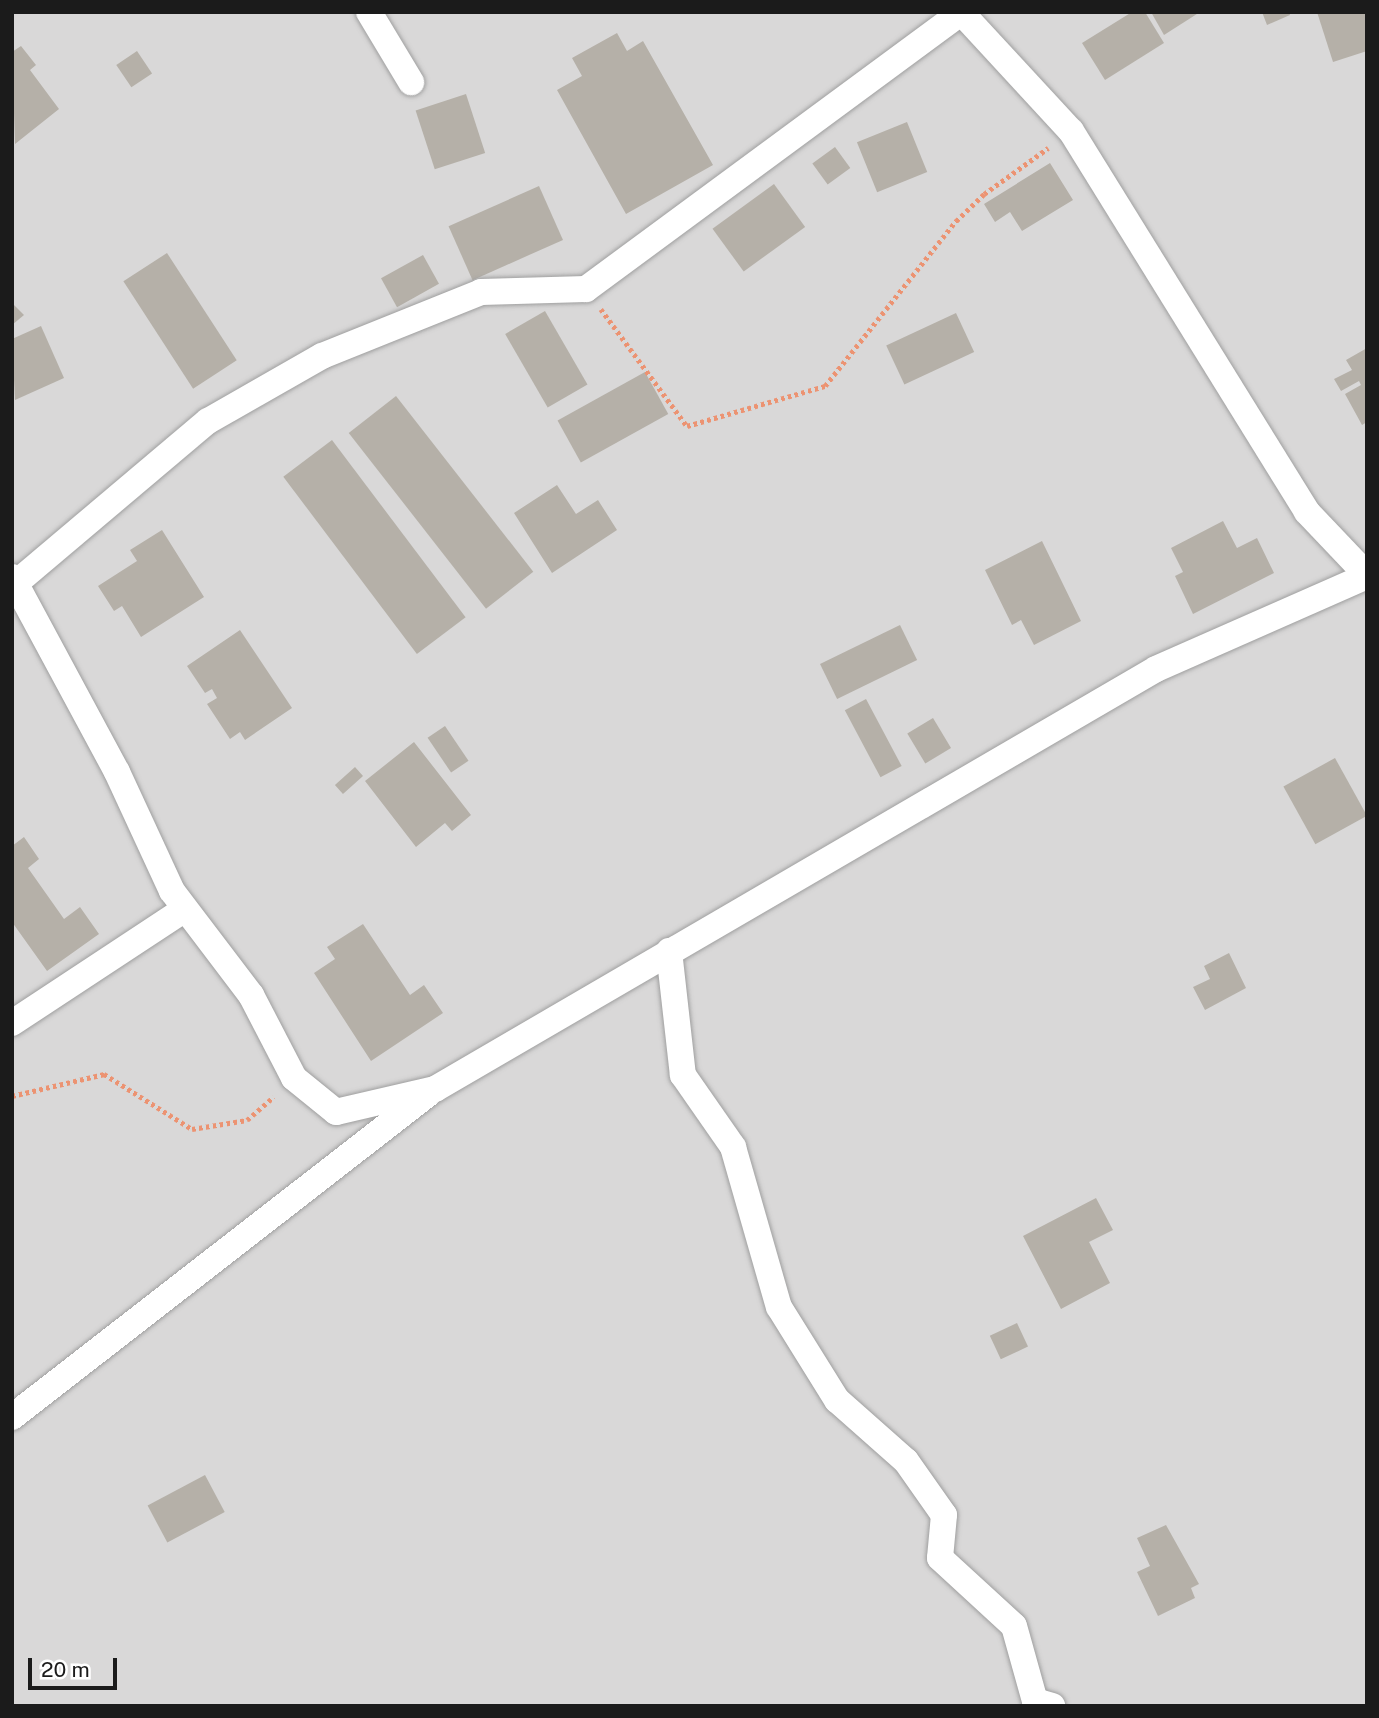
<!DOCTYPE html>
<style>
body{margin:0}
#map{position:relative;width:1379px;height:1718px;overflow:hidden;background:#eceae1;font-family:"Public Sans",sans-serif}
div>[style]{position:absolute}
.residential>*{inset:0;background:#d9d8d8;transform-origin:0 0}
.building>*{inset:0;background:#b5b0a8;transform-origin:0 0}
.path>*{height:4.5px;margin-top:-2.25px;transform-origin:0;background:repeating-linear-gradient(90deg,#ec9372 0 3.5px,transparent 0 7px)}
.roads{filter:drop-shadow(0 0 2px #9f9f9f) drop-shadow(0 0 2px #9f9f9f)}
.street>*{height:26px;margin:-13px;padding:0 13px;transform-origin:13px;border-radius:13px;background:#fff}
span{translate:-50% -50%;white-space:nowrap;text-align:center;line-height:1.15;-webkit-text-stroke:6px #fff;paint-order:stroke}
.frame{position:absolute;inset:0;border:14px solid #1b1b1b;pointer-events:none}
.scale{position:absolute;left:28px;top:1658px;width:89px;height:32px;box-sizing:border-box;border:4px solid #1b1b1b;border-top:0;padding-left:9px;font-size:21px;line-height:24px;white-space:nowrap;color:#1b1b1b;-webkit-text-stroke:5px #fff;paint-order:stroke}
</style>
<div id="map">
<div class="residential">
<div style="left:12px;top:12px;width:1355px;height:1694px"></div>
</div>
<div class="building">
<div style="clip-path:polygon(1132px 12px,1145px 12px,1164px 43px,1105px 80px,1082px 43px)"></div>
<div style="clip-path:polygon(1151px 12px,1200px 12px,1164px 35px)"></div>
<div style="clip-path:polygon(1262px 12px,1289px 12px,1290px 15px,1267px 25px)"></div>
<div style="clip-path:polygon(1317px 12px,1367px 12px,1367px 51px,1333px 62px)"></div>
<div style="clip-path:polygon(617px 33px,627px 51px,643px 41px,713px 165px,626px 214px,557px 90px,582px 76px,572px 58px)"></div>
<div style="clip-path:polygon(21px 46px,36px 65px,30px 70px,59px 109px,15px 144px,12px 52px)"></div>
<div style="left:137px;top:51px;width:27px;height:25px;rotate:56deg"></div>
<div style="left:466px;top:94px;width:62px;height:53px;rotate:72deg"></div>
<div style="left:907px;top:122px;width:54px;height:54px;rotate:68deg"></div>
<div style="left:835px;top:147px;width:26px;height:28px;rotate:54deg"></div>
<div style="clip-path:polygon(1050px 163px,1073px 200px,1022px 231px,1010px 212px,995px 222px,984px 204px)"></div>
<div style="left:774px;top:184px;width:53px;height:76px;rotate:54deg"></div>
<div style="left:539px;top:186px;width:59px;height:99px;rotate:66deg"></div>
<div style="left:167px;top:253px;width:128px;height:52px;rotate:57deg"></div>
<div style="left:423px;top:255px;width:33px;height:48px;rotate:61deg"></div>
<div style="clip-path:polygon(12px 303px,24px 315px,12px 325px)"></div>
<div style="left:545px;top:311px;width:85px;height:46px;rotate:60deg"></div>
<div style="left:956px;top:313px;width:43px;height:77px;rotate:65deg"></div>
<div style="clip-path:polygon(41px 326px,64px 378px,15px 400px,12px 339px)"></div>
<div style="clip-path:polygon(1367px 348px,1367px 422px,1362px 425px,1345px 394px,1361px 385px,1359px 381px,1341px 391px,1334px 379px,1352px 370px,1346px 360px)"></div>
<div style="left:645px;top:372px;width:48px;height:100px;rotate:61deg"></div>
<div style="left:396px;top:396px;width:223px;height:60px;rotate:52deg"></div>
<div style="left:332px;top:440px;width:222px;height:61px;rotate:53deg"></div>
<div style="clip-path:polygon(557px 485px,576px 514px,598px 500px,617px 530px,552px 573px,514px 513px)"></div>
<div style="clip-path:polygon(1223px 521px,1237px 548px,1257px 538px,1274px 573px,1193px 614px,1175px 576px,1183px 572px,1171px 548px)"></div>
<div style="clip-path:polygon(162px 530px,204px 597px,141px 637px,122px 606px,114px 611px,98px 586px,137px 561px,130px 550px)"></div>
<div style="clip-path:polygon(1042px 541px,1081px 621px,1034px 645px,1021px 620px,1012px 625px,985px 570px)"></div>
<div style="left:900px;top:625px;width:39px;height:89px;rotate:64deg"></div>
<div style="clip-path:polygon(240px 630px,292px 708px,245px 740px,240px 732px,230px 739px,207px 704px,217px 698px,212px 689px,205px 693px,187px 666px)"></div>
<div style="left:866px;top:699px;width:76px;height:24px;rotate:62deg"></div>
<div style="left:933px;top:718px;width:35px;height:30px;rotate:59deg"></div>
<div style="left:445px;top:726px;width:42px;height:21px;rotate:56deg"></div>
<div style="clip-path:polygon(414px 742px,471px 815px,452px 831px,445px 823px,416px 847px,365px 781px)"></div>
<div style="left:1335px;top:758px;width:66px;height:59px;rotate:61deg"></div>
<div style="left:355px;top:767px;width:12px;height:27px;rotate:48deg"></div>
<div style="clip-path:polygon(24px 837px,39px 859px,28px 868px,64px 919px,80px 907px,99px 934px,47px 971px,12px 922px,12px 846px)"></div>
<div style="clip-path:polygon(363px 924px,410px 995px,424px 985px,443px 1013px,371px 1061px,314px 973px,335px 959px,327px 947px)"></div>
<div style="clip-path:polygon(1229px 953px,1246px 988px,1205px 1010px,1193px 987px,1210px 979px,1204px 966px)"></div>
<div style="clip-path:polygon(1096px 1198px,1113px 1230px,1089px 1242px,1110px 1283px,1061px 1309px,1023px 1236px)"></div>
<div style="left:1017px;top:1323px;width:26px;height:30px;rotate:65deg"></div>
<div style="left:205px;top:1475px;width:42px;height:65px;rotate:62deg"></div>
<div style="clip-path:polygon(1166px 1525px,1199px 1584px,1191px 1588px,1195px 1598px,1158px 1616px,1137px 1572px,1150px 1566px,1137px 1538px)"></div>
</div>
<div class="path">
<div style="left:601px;top:309px;width:145px;rotate:53.7deg"></div>
<div style="left:687px;top:426px;width:144px;rotate:-16.2deg"></div>
<div style="left:825px;top:386px;width:211px;rotate:-51.6deg"></div>
<div style="left:956px;top:221px;width:39px;rotate:-44deg"></div>
<div style="left:984px;top:194px;width:79px;rotate:-35.7deg"></div>
<div style="left:12px;top:1096px;width:95px;rotate:-13.4deg"></div>
<div style="left:104px;top:1074px;width:104px;rotate:32deg"></div>
<div style="left:192px;top:1129px;width:56px;rotate:-9.3deg"></div>
<div style="left:247px;top:1120px;width:35px;rotate:-41deg"></div>
</div>
<div class="roads">
<div class="street">
<div style="left:369px;top:12px;width:82px;rotate:59deg"></div>
<div style="left:961px;top:12px;width:162px;rotate:47.3deg"></div>
<div style="left:1071px;top:131px;width:448px;rotate:58.2deg"></div>
<div style="left:1307px;top:512px;width:87px;rotate:46.4deg"></div>
<div style="left:12px;top:577px;width:221px;rotate:61.7deg"></div>
<div style="left:117px;top:772px;width:131px;rotate:65.2deg"></div>
<div style="left:172px;top:891px;width:131px;rotate:52.8deg"></div>
<div style="left:251px;top:995px;width:93px;rotate:62.6deg"></div>
<div style="left:294px;top:1078px;width:54px;rotate:39deg"></div>
<div style="left:336px;top:1112px;width:102px;rotate:-13.1deg"></div>
<div style="left:435px;top:1089px;width:834px;rotate:-30.22deg"></div>
<div style="left:1156px;top:669px;width:231px;rotate:-23.8deg"></div>
<div style="left:12px;top:593px;width:11px;rotate:-68deg"></div>
<div style="left:16px;top:583px;width:251px;rotate:-40.2deg"></div>
<div style="left:208px;top:421px;width:131px;rotate:-29.7deg"></div>
<div style="left:322px;top:356px;width:171px;rotate:-21.9deg"></div>
<div style="left:481px;top:292px;width:105px;rotate:-1.6deg"></div>
<div style="left:586px;top:289px;width:466px;rotate:-36.4deg"></div>
<div style="left:669px;top:951px;width:125px;rotate:83.6deg"></div>
<div style="left:683px;top:1075px;width:88px;rotate:55.2deg"></div>
<div style="left:733px;top:1147px;width:166px;rotate:74deg"></div>
<div style="left:779px;top:1307px;width:110px;rotate:58.1deg"></div>
<div style="left:837px;top:1400px;width:92px;rotate:41.5deg"></div>
<div style="left:906px;top:1461px;width:66px;rotate:54.9deg"></div>
<div style="left:944px;top:1515px;width:43px;rotate:95.3deg"></div>
<div style="left:940px;top:1558px;width:100px;rotate:42.6deg"></div>
<div style="left:1014px;top:1626px;width:78px;rotate:74.4deg"></div>
<div style="left:1035px;top:1701px;width:18px;rotate:16deg"></div>
<div style="left:12px;top:1023px;width:207px;rotate:-33.4deg"></div>
<div style="left:12px;top:1417px;width:527px;rotate:-37.83deg"></div>
</div>
</div>
<div class="frame"></div>
<div class="scale">20 m</div>
</div>
